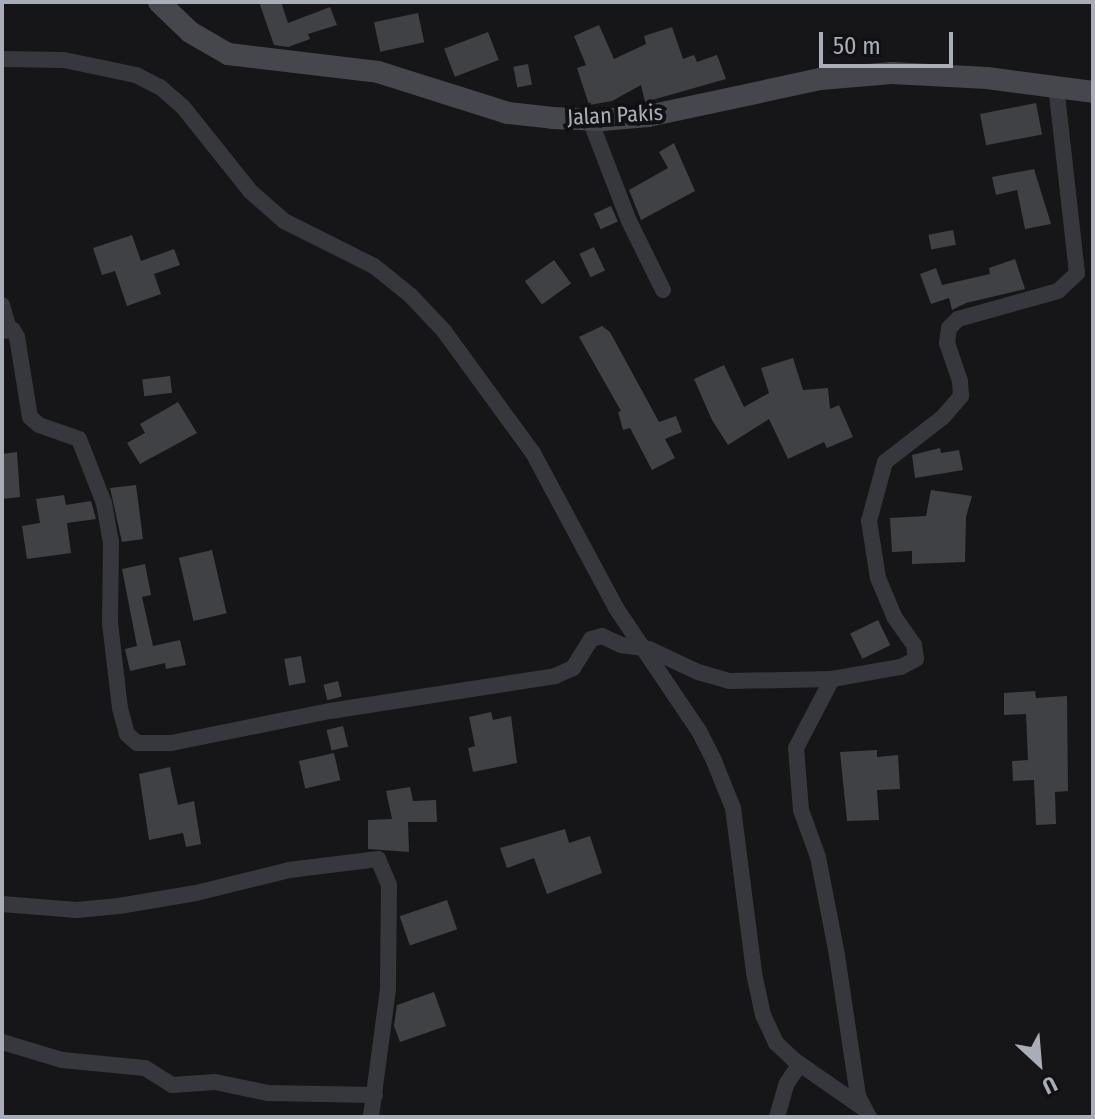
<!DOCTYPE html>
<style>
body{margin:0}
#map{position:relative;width:1095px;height:1119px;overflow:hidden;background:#161618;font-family:"Fira Sans Condensed",sans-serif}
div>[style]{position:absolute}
.building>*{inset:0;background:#404145;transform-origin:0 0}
.street>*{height:16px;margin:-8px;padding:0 8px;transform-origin:8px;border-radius:8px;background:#37383d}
.secondary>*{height:22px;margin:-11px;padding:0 11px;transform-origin:11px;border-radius:11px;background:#45474d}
span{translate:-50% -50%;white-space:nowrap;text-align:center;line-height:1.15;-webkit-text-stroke:8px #111113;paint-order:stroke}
.street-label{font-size:22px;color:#a8adb8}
.frame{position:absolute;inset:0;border:4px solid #a8adb8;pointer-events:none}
.north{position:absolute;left:999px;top:1023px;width:80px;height:80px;-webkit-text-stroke:6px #111113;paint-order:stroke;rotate:154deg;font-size:22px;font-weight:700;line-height:32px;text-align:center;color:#a8adb8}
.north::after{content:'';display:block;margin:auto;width:28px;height:36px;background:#a8adb8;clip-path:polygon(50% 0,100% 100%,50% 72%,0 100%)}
.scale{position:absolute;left:819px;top:32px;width:134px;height:36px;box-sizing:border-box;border:4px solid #a8adb8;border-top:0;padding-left:10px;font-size:24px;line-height:28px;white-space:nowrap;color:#a8adb8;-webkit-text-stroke:6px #111113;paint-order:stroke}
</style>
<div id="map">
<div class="building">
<div style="clip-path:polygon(259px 2px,281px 2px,288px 23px,330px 7px,337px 25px,308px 34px,310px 39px,288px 47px,274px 45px)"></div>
<div style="left:418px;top:13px;width:30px;height:45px;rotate:78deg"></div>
<div style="clip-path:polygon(599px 25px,614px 59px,646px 44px,644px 36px,672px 27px,683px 59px,694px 55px,697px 62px,717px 55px,726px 79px,645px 102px,641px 85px,612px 101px,589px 105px,577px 68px,586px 65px,574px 36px)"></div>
<div style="left:488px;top:32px;width:30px;height:47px;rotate:69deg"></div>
<div style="left:528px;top:64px;width:21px;height:15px;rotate:79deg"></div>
<div style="left:1036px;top:103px;width:32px;height:57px;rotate:79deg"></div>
<div style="clip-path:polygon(674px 143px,695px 191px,641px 220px,629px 190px,668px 168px,659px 152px)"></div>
<div style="clip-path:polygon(1034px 169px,1051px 224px,1025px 229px,1017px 190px,996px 195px,992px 177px)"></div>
<div style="left:611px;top:206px;width:17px;height:19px;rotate:66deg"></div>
<div style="left:953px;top:230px;width:15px;height:25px;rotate:79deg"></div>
<div style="clip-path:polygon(132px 235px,141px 261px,174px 249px,180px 265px,154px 274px,161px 294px,127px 306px,115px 271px,102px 275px,93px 248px)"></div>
<div style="left:594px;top:247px;width:26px;height:16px;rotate:65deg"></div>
<div style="clip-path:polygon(1015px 259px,1025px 289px,966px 303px,952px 310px,949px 298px,931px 304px,920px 274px,936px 268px,942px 285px,990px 274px,989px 268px)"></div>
<div style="left:554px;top:260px;width:29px;height:36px;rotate:54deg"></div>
<div style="clip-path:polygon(602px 326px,610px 332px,659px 422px,676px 416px,682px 432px,665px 439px,675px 458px,652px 470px,630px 428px,623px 430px,618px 412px,621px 411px,579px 337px)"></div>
<div style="clip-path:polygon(793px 358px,803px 390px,828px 388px,830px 409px,839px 405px,853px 437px,827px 448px,824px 442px,788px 459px,769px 419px,728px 445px,712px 420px,694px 379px,724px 365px,744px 407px,769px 393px,761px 368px)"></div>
<div style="left:170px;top:376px;width:17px;height:28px;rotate:83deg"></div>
<div style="clip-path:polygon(178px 402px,197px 433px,140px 464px,127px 443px,145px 433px,140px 424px)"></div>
<div style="clip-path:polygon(940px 448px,941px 453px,959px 450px,963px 470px,915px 478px,912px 455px)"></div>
<div style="clip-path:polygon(17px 452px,20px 497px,2px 499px,2px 454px)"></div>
<div style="clip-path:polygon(136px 485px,143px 539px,122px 542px,110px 488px)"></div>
<div style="clip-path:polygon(931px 490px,972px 496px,966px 517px,965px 562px,912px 564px,912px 551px,892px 552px,890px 518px,926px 516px)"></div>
<div style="clip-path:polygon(64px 495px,66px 505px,91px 501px,96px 519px,67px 523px,71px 553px,27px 559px,22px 526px,40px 523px,36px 499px)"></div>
<div style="left:212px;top:550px;width:65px;height:34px;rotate:77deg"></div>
<div style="clip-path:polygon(145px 564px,151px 595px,142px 597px,153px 646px,180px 640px,186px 665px,166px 669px,165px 663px,130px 671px,125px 649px,137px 646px,122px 569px)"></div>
<div style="left:878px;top:620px;width:28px;height:31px;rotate:64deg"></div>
<div style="left:301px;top:656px;width:27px;height:17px;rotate:80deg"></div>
<div style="left:338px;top:681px;width:16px;height:15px;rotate:76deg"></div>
<div style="clip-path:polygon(1035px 691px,1036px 698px,1067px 696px,1068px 791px,1055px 792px,1056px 824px,1036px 825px,1034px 780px,1013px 781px,1012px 761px,1028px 760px,1026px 714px,1004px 715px,1004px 693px)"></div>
<div style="clip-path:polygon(491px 712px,493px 720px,511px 716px,517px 763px,473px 772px,468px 748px,475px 746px,469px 717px)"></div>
<div style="left:343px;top:726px;width:21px;height:17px;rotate:76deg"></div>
<div style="clip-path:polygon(877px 750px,877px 757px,898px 755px,900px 789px,877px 790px,879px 820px,847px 821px,840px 752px)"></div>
<div style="left:334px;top:753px;width:28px;height:36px;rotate:77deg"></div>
<div style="clip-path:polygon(170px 767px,178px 805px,194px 801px,201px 844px,186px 847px,183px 833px,149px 840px,139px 774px)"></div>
<div style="clip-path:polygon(410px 787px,413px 801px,436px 800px,437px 822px,408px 822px,409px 852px,368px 849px,368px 820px,392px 819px,386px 791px)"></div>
<div style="clip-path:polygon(565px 829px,569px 843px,590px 836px,602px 873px,547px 894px,534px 858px,507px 868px,500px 848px)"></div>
<div style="left:447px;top:900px;width:31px;height:50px;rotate:71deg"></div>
<div style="clip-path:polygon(434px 992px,446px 1026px,400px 1042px,394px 1026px,397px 1005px)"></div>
</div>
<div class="street">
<div style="left:2px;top:59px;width:62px;rotate:0.9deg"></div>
<div style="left:64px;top:60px;width:74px;rotate:11.8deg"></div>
<div style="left:136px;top:75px;width:27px;rotate:27deg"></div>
<div style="left:160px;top:87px;width:30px;rotate:41deg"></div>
<div style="left:183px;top:107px;width:107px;rotate:51.4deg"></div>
<div style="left:250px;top:191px;width:45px;rotate:41.4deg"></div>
<div style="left:284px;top:221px;width:101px;rotate:26.6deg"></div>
<div style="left:374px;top:266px;width:46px;rotate:38.9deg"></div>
<div style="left:410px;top:295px;width:50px;rotate:46.6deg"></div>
<div style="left:444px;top:331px;width:151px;rotate:53.9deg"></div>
<div style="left:533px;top:453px;width:176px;rotate:61.8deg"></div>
<div style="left:616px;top:608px;width:148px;rotate:56deg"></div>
<div style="left:699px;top:731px;width:34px;rotate:63deg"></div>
<div style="left:714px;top:761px;width:51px;rotate:68deg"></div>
<div style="left:733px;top:808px;width:166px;rotate:82.7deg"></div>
<div style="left:754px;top:973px;width:43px;rotate:77.9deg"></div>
<div style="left:763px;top:1015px;width:31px;rotate:65deg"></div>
<div style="left:776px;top:1043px;width:25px;rotate:43deg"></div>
<div style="left:794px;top:1060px;width:84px;rotate:34.8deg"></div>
<div style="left:590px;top:120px;width:108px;rotate:68.9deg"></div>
<div style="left:629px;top:221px;width:77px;rotate:63.8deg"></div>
<div style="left:2px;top:305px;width:26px;rotate:74deg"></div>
<div style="left:2px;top:331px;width:11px;rotate:-5deg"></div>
<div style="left:13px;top:330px;width:8px;rotate:60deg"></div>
<div style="left:17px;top:337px;width:81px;rotate:80.8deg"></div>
<div style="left:30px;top:417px;width:12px;rotate:42deg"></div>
<div style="left:39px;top:425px;width:42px;rotate:19.3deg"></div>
<div style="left:79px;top:439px;width:69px;rotate:68.7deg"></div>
<div style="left:104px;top:503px;width:39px;rotate:80deg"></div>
<div style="left:111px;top:541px;width:82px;rotate:90.7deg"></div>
<div style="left:110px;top:623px;width:86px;rotate:83.3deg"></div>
<div style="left:120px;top:708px;width:27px;rotate:75deg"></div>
<div style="left:127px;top:734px;width:13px;rotate:42deg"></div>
<div style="left:137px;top:743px;width:34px"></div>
<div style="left:171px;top:743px;width:162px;rotate:-11.4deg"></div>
<div style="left:330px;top:711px;width:228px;rotate:-8.8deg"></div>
<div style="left:555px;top:676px;width:20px;rotate:-24deg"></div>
<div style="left:573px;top:668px;width:34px;rotate:-58deg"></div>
<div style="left:591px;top:639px;width:11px;rotate:-15deg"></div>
<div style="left:602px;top:636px;width:21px;rotate:25deg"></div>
<div style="left:621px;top:645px;width:28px;rotate:8deg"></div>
<div style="left:649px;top:649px;width:54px;rotate:25.1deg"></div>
<div style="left:698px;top:672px;width:33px;rotate:16deg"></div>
<div style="left:730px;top:681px;width:102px;rotate:-1.1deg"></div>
<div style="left:2px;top:904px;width:75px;rotate:4.6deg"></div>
<div style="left:77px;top:910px;width:42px;rotate:-5.4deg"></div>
<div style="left:119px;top:906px;width:78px;rotate:-9.6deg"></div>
<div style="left:196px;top:893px;width:96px;rotate:-13.9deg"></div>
<div style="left:289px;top:870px;width:90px;rotate:-7deg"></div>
<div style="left:378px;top:859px;width:28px;rotate:67deg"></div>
<div style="left:389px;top:885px;width:104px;rotate:90.6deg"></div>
<div style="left:388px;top:989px;width:129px;rotate:97.6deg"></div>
<div style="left:2px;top:1042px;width:63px;rotate:16.7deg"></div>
<div style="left:62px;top:1060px;width:83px;rotate:5.5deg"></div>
<div style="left:145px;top:1068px;width:32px;rotate:32deg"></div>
<div style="left:172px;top:1085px;width:43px;rotate:-4deg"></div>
<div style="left:215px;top:1082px;width:54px;rotate:11.7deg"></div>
<div style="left:268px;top:1093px;width:107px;rotate:1.1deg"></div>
<div style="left:777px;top:1117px;width:35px;rotate:-74deg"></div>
<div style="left:787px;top:1083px;width:23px;rotate:-56deg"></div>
<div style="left:869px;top:1117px;width:24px;rotate:-118deg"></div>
<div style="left:858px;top:1096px;width:143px;rotate:-98.5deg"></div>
<div style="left:837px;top:955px;width:100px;rotate:-101deg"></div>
<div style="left:818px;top:857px;width:50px;rotate:-109.9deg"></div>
<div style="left:801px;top:810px;width:62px;rotate:-94.6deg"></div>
<div style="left:796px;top:748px;width:78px;rotate:-62.4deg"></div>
<div style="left:832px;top:679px;width:70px;rotate:-9.9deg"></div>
<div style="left:901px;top:667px;width:17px;rotate:-28deg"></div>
<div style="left:916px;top:659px;width:14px;rotate:-98deg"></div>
<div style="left:914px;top:645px;width:35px;rotate:-125deg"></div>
<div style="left:894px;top:616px;width:41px;rotate:-112.8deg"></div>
<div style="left:878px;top:578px;width:58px;rotate:-99deg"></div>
<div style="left:869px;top:521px;width:61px;rotate:-74.8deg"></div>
<div style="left:885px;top:462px;width:73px;rotate:-37.8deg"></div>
<div style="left:943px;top:417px;width:28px;rotate:-49deg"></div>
<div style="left:961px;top:396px;width:15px;rotate:-94deg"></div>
<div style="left:960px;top:381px;width:40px;rotate:-108.9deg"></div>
<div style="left:947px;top:343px;width:15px;rotate:-82deg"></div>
<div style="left:949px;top:328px;width:13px;rotate:-45deg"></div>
<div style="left:958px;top:319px;width:104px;rotate:-15.6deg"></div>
<div style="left:1058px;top:291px;width:26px;rotate:-43deg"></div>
<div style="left:1077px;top:273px;width:189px;rotate:-96.4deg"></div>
</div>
<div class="secondary">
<div style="left:159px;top:2px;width:43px;rotate:44.1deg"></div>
<div style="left:190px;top:32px;width:44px;rotate:30.1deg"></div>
<div style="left:228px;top:54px;width:151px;rotate:6.8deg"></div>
<div style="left:378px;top:72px;width:136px;rotate:17.5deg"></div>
<div style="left:508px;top:113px;width:45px;rotate:6.3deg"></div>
<div style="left:553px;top:118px;width:49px;rotate:2.3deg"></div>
<div style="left:602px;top:120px;width:46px;rotate:-5deg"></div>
<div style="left:648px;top:116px;width:176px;rotate:-12.1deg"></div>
<div style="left:820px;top:79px;width:72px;rotate:-4.8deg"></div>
<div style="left:892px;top:73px;width:95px;rotate:3deg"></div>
<div style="left:987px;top:78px;width:107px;rotate:7.5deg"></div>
</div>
<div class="street-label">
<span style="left:615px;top:115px;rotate:-3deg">Jalan Pakis</span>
</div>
<div class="frame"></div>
<div class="north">U</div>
<div class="scale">50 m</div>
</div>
